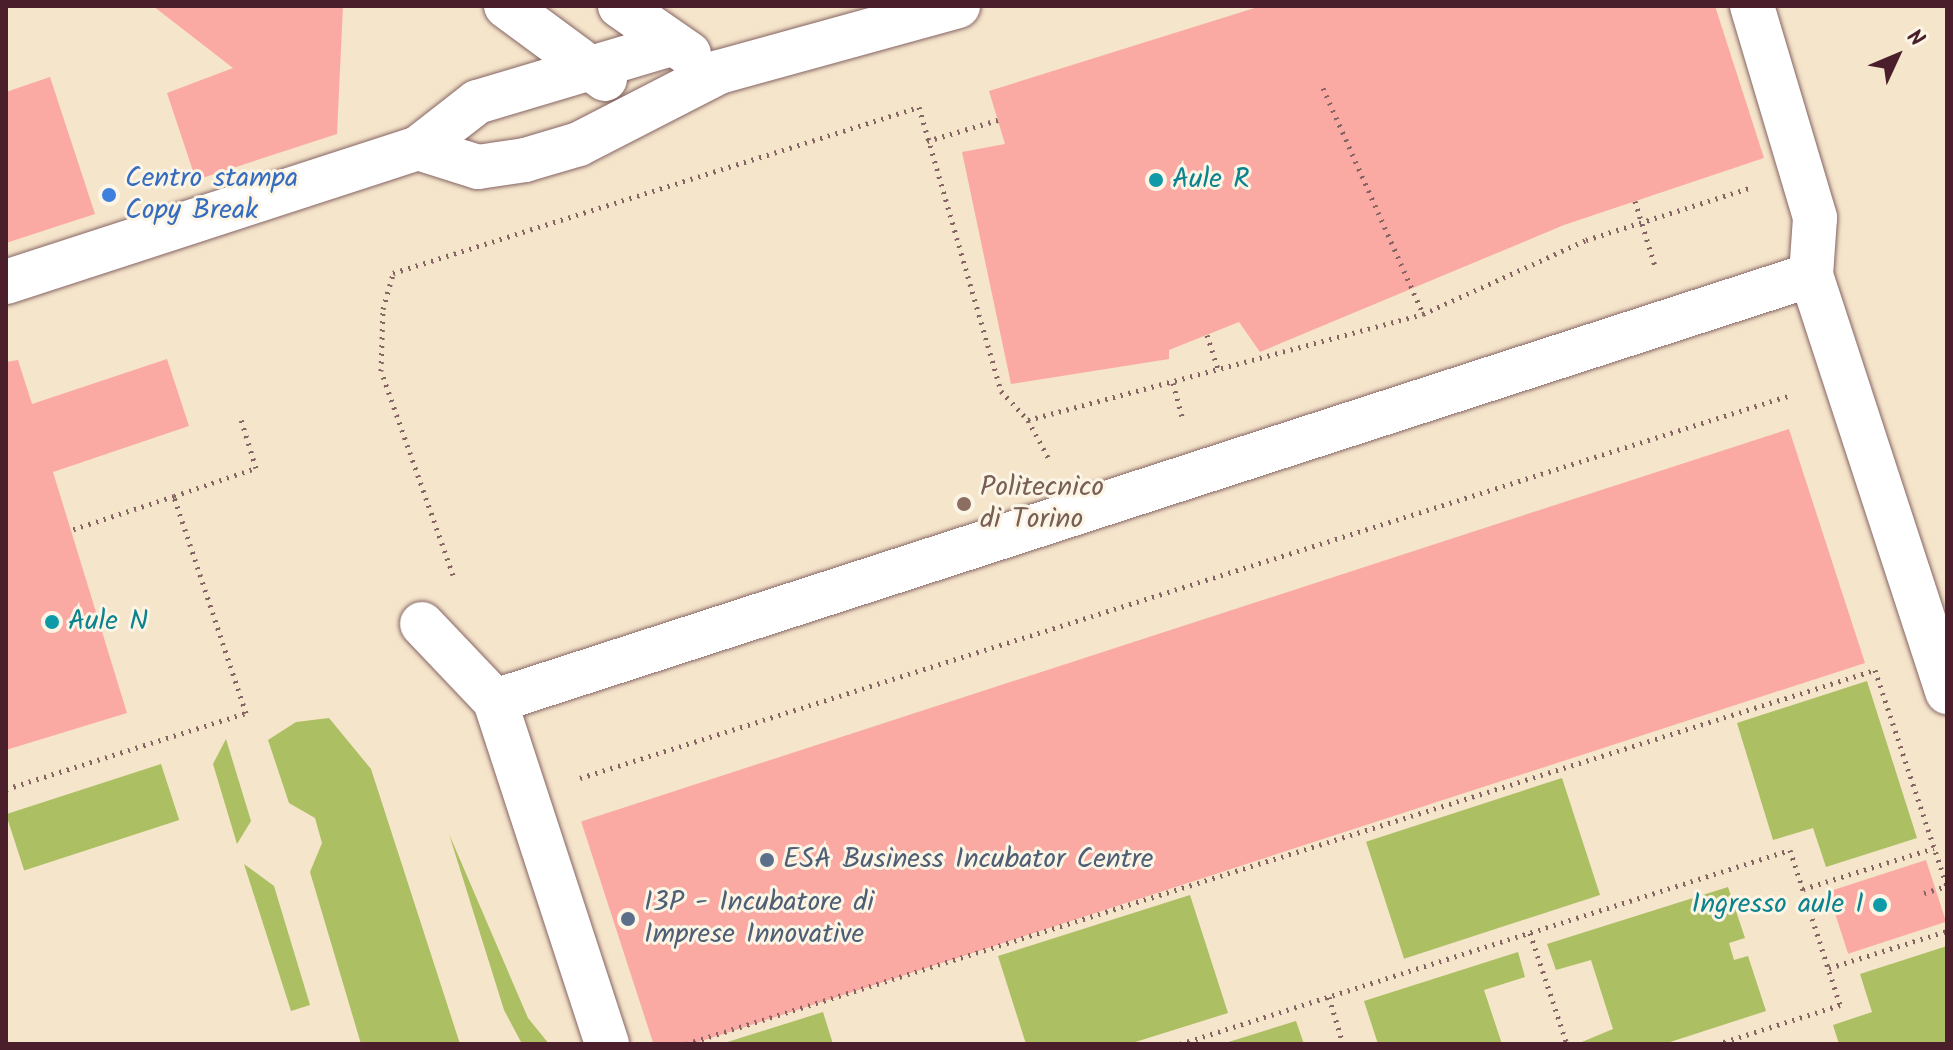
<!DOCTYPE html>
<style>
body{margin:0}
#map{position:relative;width:1953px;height:1050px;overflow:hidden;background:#f5e5cb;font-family:Kalam,sans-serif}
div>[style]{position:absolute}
.green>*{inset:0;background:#acbf63;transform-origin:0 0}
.building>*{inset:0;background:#fbaaa3;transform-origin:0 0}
.path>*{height:5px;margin-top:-2.5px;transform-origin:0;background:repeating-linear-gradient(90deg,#866463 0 2px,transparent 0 8px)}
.roads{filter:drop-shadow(0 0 2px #866463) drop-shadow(0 0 2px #866463)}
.minor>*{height:44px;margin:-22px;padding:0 22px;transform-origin:22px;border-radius:22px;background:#fff}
.dots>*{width:22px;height:22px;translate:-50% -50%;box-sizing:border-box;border:4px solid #fcf5e5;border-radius:50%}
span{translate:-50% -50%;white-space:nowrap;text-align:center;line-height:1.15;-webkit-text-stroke:6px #fcf5e5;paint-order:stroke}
.shop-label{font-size:28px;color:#366cbe}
.left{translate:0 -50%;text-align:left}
.culture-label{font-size:28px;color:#0d838f}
.right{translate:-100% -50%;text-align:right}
.education-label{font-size:28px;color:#785e54}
.service-label{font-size:28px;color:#4e5e75}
.frame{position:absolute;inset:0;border:8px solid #4a1f2b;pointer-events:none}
.north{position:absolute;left:1857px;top:16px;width:80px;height:80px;-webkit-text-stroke:6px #fcf5e5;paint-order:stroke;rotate:46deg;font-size:22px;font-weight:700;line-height:32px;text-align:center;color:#4a1f2b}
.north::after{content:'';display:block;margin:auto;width:28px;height:36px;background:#4a1f2b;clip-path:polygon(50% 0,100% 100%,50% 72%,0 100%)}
</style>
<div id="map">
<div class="green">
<div style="clip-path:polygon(1867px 681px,1917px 838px,1826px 867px,1813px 828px,1773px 840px,1737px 723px)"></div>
<div style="clip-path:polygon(329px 718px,371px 769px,460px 1044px,361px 1044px,310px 872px,322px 843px,315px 818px,289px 803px,268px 740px,296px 722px)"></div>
<div style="clip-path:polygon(226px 739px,251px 821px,237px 844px,213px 764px)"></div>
<div style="left:161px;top:764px;width:59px;height:163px;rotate:72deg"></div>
<div style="left:1562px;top:778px;width:123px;height:206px;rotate:72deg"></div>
<div style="clip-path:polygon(449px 834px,528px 1018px,549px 1044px,522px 1044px,504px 1010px)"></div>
<div style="clip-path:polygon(244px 864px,274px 886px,310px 1005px,291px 1011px)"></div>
<div style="clip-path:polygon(1728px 887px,1745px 938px,1729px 943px,1734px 960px,1748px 956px,1766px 1011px,1664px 1044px,1577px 1044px,1613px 1029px,1591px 960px,1556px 970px,1547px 944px)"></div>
<div style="clip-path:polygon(1190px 895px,1228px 1013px,1129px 1044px,1026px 1044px,998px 956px)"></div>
<div style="clip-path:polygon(1947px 946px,1947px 1044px,1839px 1044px,1833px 1025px,1872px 1012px,1860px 974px)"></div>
<div style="clip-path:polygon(1518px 952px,1525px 977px,1484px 990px,1502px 1044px,1378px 1044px,1364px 1001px)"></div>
<div style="clip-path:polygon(823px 1012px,833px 1044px,721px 1044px)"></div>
<div style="clip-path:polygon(1296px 1021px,1304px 1044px,1222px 1044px)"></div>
</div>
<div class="building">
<div style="clip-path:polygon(153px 6px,343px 6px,337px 134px,196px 180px,167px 93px,233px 68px)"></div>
<div style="clip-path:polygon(1261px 6px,1715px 6px,1764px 158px,1564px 225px,1260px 352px,1239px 322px,1169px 350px,1169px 359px,1011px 384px,962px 152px,1005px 144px,989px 91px)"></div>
<div style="clip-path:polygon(50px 77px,95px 214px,6px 243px,6px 92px)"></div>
<div style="clip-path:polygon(167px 359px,189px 426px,53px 472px,127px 713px,6px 750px,6px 362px,18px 360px,32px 404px)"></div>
<div style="left:1789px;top:429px;width:246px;height:1270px;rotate:72deg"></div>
<div style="left:1926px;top:860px;width:65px;height:103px;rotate:72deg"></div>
</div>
<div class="path">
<div style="left:1323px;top:88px;width:247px;rotate:66.1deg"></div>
<div style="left:927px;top:141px;width:74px;rotate:-16.5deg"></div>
<div style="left:1635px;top:201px;width:68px;rotate:72.9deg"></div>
<div style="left:1207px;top:335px;width:39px;rotate:72deg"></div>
<div style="left:1173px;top:383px;width:38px;rotate:75deg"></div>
<div style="left:1028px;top:420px;width:409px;rotate:-15deg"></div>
<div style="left:1423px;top:314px;width:179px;rotate:-24.4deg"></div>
<div style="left:1586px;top:240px;width:171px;rotate:-17.7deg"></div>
<div style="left:174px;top:496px;width:87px;rotate:-18.9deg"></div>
<div style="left:256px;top:468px;width:54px;rotate:-107.1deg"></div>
<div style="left:453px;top:575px;width:216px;rotate:-109.4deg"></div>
<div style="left:381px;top:371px;width:62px;rotate:-88.2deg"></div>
<div style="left:383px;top:309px;width:37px;rotate:-74deg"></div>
<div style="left:393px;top:273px;width:552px;rotate:-17.52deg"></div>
<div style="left:919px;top:107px;width:296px;rotate:73.9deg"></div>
<div style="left:1001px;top:391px;width:40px;rotate:47deg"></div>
<div style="left:1028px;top:420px;width:47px;rotate:61.8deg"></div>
<div style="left:580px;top:778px;width:1270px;rotate:-17.55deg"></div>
<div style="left:6px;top:789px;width:252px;rotate:-17.6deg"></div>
<div style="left:246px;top:713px;width:229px;rotate:-108.4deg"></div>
<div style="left:174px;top:496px;width:108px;rotate:161.7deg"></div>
<div style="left:1803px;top:889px;width:137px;rotate:-17.4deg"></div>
<div style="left:1924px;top:893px;width:24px;rotate:-17deg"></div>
<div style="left:1530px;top:933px;width:117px;rotate:71.6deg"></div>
<div style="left:1829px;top:968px;width:124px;rotate:-17.4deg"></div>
<div style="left:1329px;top:997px;width:49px;rotate:73.4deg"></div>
<div style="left:686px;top:1044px;width:1246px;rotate:-17.46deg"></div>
<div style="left:1875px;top:670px;width:229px;rotate:71.6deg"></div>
<div style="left:1180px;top:1044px;width:640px;rotate:-17.64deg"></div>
<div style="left:1790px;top:850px;width:163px;rotate:72.1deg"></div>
<div style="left:1840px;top:1005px;width:128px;rotate:162.3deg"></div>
</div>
<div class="roads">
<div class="minor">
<div style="left:506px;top:6px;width:123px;rotate:36.4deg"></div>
<div style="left:620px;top:6px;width:84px;rotate:34.8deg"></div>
<div style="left:1752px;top:6px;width:221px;rotate:73.4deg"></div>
<div style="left:1815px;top:218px;width:57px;rotate:94deg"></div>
<div style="left:1811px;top:275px;width:439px;rotate:71.9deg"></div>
<div style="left:418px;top:148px;width:75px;rotate:-37.9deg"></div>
<div style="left:477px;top:102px;width:202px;rotate:-16.6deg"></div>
<div style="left:6px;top:282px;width:433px;rotate:-18deg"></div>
<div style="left:418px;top:148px;width:63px;rotate:17.6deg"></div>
<div style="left:478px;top:167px;width:48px;rotate:-8.5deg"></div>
<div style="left:525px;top:160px;width:56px;rotate:-16.5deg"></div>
<div style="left:579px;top:144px;width:157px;rotate:-27.2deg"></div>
<div style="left:719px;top:72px;width:248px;rotate:-15.4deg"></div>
<div style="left:422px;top:624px;width:106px;rotate:46.5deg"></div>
<div style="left:495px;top:701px;width:361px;rotate:71.9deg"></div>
<div style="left:495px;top:701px;width:1383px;rotate:-17.94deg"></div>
</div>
</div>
<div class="dots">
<div style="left:1156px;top:180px;background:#0f9aa8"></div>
<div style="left:109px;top:195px;background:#3f7fe0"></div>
<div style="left:964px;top:504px;background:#8d6e63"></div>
<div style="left:52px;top:622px;background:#0f9aa8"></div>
<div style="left:767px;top:860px;background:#5c6f8a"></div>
<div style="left:1880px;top:905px;background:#0f9aa8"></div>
<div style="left:628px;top:919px;background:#5c6f8a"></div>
</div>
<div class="shop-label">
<span class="left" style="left:125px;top:195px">Centro stampa<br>Copy Break</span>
</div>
<div class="culture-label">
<span class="left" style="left:1172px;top:180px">Aule R</span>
<span class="left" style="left:68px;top:622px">Aule N</span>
<span class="right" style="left:1864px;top:905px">Ingresso aule I</span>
</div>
<div class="education-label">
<span class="left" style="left:980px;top:504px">Politecnico<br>di Torino</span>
</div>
<div class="service-label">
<span class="left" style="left:783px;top:860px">ESA Business Incubator Centre</span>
<span class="left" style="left:644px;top:919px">I3P - Incubatore di<br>Imprese Innovative</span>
</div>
<div class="frame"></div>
<div class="north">N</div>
</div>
